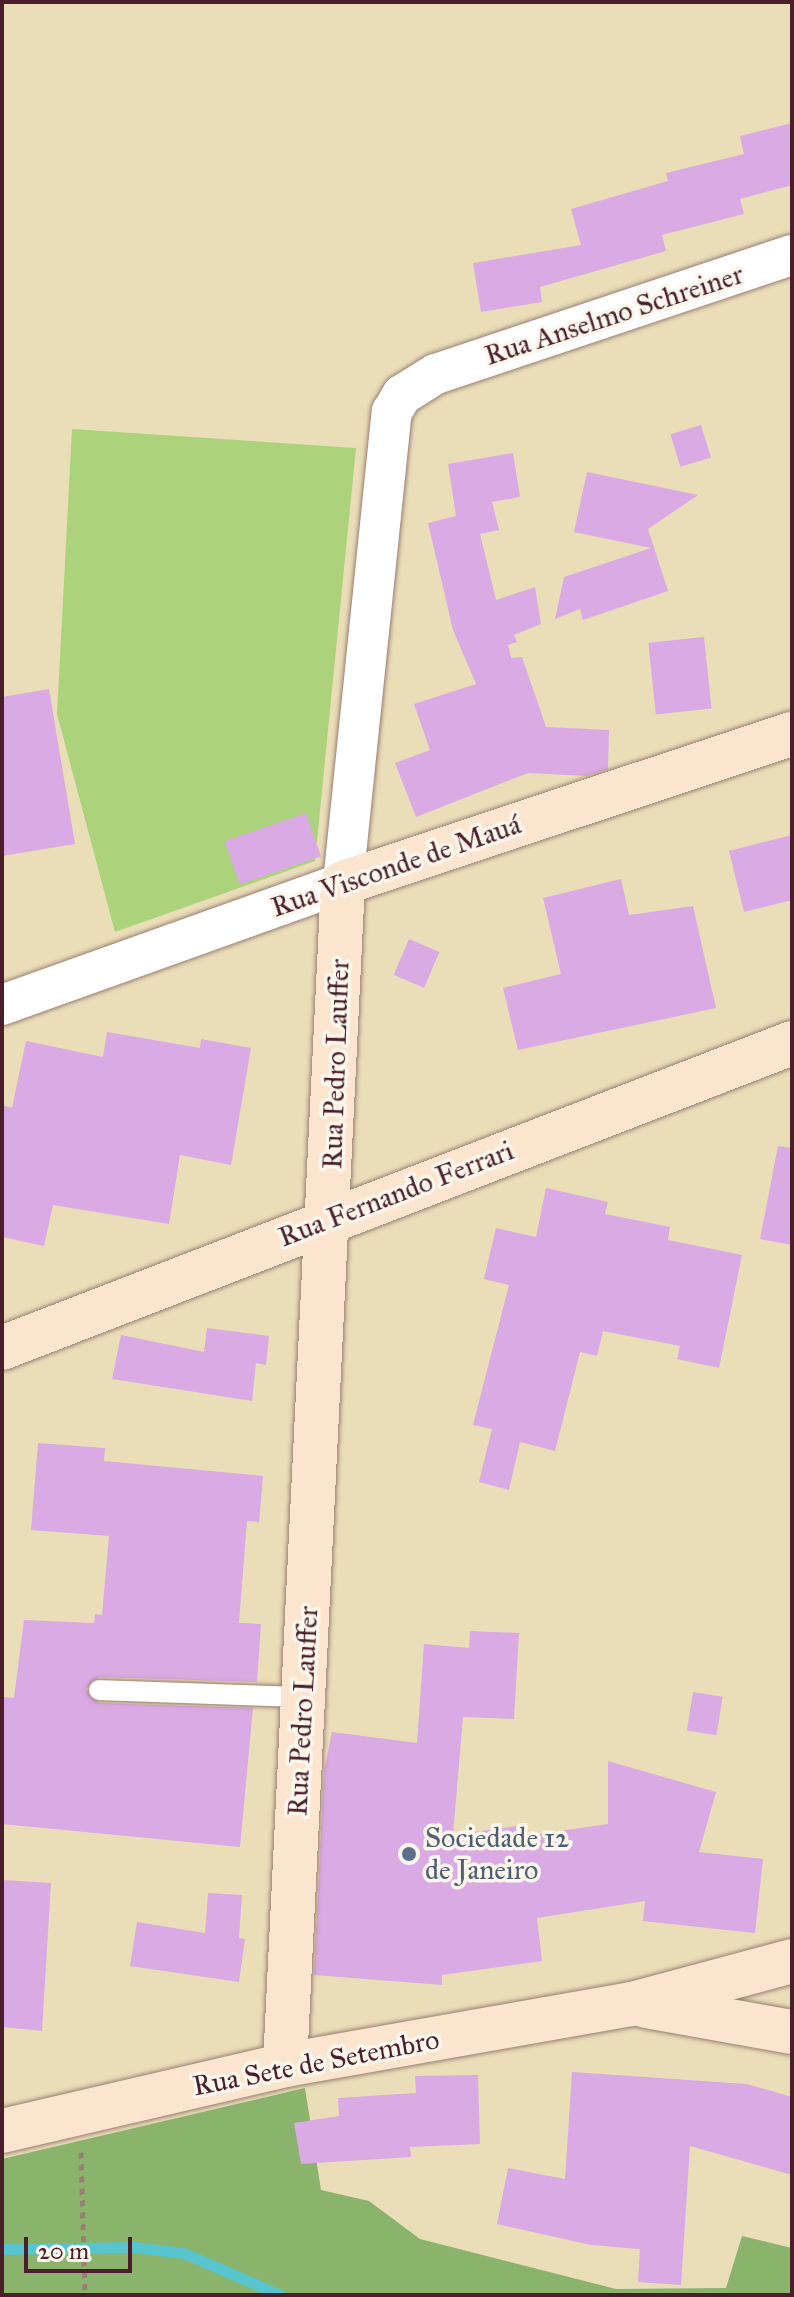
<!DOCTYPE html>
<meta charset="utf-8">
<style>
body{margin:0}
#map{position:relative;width:794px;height:2297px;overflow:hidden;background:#eadeb9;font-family:"IM FELL Great Primer",serif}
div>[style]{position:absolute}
.green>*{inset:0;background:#add27c}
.forest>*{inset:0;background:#8ab46c}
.stream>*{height:11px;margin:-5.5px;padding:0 5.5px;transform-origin:5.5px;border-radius:5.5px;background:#57c4ce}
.building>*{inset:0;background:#d9aae3;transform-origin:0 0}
.path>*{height:5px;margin-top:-2.5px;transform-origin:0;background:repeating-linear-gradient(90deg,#9a7e72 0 6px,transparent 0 12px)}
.roads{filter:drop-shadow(0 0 2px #9a7e72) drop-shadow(0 0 2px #9a7e72)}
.lane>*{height:20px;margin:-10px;padding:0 10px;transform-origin:10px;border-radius:10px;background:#fff}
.street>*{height:40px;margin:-20px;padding:0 20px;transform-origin:20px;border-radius:20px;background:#fff}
.secondary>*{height:44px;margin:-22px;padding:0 22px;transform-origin:22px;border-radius:22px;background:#fbe5cf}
.dots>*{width:22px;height:22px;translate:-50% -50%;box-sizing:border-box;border:4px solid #fbf7ec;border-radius:50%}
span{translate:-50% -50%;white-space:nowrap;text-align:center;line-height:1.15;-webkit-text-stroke:7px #fbf7ec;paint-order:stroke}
.street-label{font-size:28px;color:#4a1f2b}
.service-label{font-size:28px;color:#4e5e75}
.left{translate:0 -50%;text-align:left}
.frame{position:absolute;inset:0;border:4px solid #4a1f2b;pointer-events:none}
.scale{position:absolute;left:24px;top:2237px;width:108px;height:36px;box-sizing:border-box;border:4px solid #4a1f2b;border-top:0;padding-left:10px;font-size:24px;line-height:28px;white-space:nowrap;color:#4a1f2b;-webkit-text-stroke:6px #fbf7ec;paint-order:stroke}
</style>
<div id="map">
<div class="green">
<div style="clip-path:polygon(72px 429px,356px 448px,315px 861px,115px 932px,57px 714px)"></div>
</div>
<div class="forest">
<div style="clip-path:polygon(305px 2088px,321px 2190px,369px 2201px,420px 2239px,616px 2289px,726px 2288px,742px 2236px,792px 2248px,792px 2295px,2px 2295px,2px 2159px)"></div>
</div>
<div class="stream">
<div style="left:2px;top:2249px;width:132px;rotate:-0.9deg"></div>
<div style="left:134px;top:2247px;width:50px;rotate:6.8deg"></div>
<div style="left:184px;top:2253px;width:105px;rotate:23.6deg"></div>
</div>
<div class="building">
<div style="clip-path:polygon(792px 123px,792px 185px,740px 199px,744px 214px,662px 235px,666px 251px,540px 287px,542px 302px,481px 312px,473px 263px,581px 245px,571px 209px,668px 181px,666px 173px,744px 154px,740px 136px)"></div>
<div style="left:701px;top:425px;width:34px;height:32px;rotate:73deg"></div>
<div style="clip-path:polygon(513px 453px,520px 497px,492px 502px,499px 530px,480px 534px,496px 600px,535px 587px,541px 624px,514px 635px,517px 642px,508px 645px,511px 658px,522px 657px,546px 727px,609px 730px,608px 769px,586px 776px,528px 773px,416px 817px,395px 763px,430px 750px,414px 704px,476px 684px,453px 630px,428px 523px,456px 516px,448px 464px)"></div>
<div style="clip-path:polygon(587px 472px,698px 495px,648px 529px,668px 591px,583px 620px,580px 609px,555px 619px,564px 577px,651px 548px,574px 532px)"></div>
<div style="left:704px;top:637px;width:72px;height:56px;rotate:84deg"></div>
<div style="clip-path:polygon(49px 689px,75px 844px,2px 856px,2px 697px)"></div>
<div style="left:306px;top:813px;width:46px;height:86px;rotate:71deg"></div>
<div style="clip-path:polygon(792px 835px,792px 900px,744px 912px,729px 851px)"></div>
<div style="clip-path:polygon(621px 879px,629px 915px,693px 906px,716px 1008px,518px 1050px,503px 988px,561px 974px,543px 898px)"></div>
<div style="left:409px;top:939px;width:33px;height:39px;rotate:23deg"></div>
<div style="clip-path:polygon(107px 1032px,200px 1048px,201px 1039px,251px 1048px,231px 1165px,180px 1155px,169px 1224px,53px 1205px,44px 1246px,2px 1237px,2px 1105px,12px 1108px,26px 1041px,103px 1057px)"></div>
<div style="clip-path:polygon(778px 1146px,792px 1148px,792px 1245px,760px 1239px)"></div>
<div style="clip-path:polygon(546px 1188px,608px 1202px,605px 1214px,670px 1227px,668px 1240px,742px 1255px,719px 1368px,677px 1359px,680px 1346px,603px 1331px,597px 1356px,580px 1352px,555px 1451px,520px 1442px,509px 1490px,479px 1482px,492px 1429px,473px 1425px,509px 1285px,484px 1279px,496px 1228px,536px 1237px)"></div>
<div style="clip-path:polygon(207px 1328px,269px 1336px,266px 1365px,256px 1363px,252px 1401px,112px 1379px,121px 1335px,204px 1352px)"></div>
<div style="clip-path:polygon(38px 1443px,105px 1448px,104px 1461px,263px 1476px,259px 1522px,247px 1521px,239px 1623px,261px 1624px,257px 1682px,99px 1677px,86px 1689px,99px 1703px,253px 1708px,240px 1847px,2px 1824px,2px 1697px,14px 1698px,24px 1620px,94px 1623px,95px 1614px,102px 1615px,109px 1536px,31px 1530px)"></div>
<div style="clip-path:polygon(470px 1631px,519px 1633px,514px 1719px,463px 1717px,453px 1835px,524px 1825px,526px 1836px,608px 1824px,608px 1761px,716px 1792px,699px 1852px,763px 1859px,755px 1933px,643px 1921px,645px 1901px,537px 1918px,542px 1961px,442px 1975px,442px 1985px,314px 1975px,324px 1771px,332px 1732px,417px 1743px,424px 1644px,469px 1648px)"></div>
<div style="left:693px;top:1692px;width:30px;height:39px;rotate:9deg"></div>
<div style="clip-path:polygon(2px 1880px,51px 1883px,42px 2031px,2px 2027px)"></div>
<div style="clip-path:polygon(208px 1893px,242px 1895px,239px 1938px,245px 1939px,239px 1982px,130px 1966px,137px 1922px,205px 1933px)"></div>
<div style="clip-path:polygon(572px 2072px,747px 2084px,792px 2097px,792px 2175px,690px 2146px,681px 2285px,638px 2282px,640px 2249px,591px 2245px,497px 2224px,508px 2168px,565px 2179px)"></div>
<div style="clip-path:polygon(478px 2075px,480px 2144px,410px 2147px,411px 2157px,301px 2164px,294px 2123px,339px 2116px,338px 2098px,416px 2093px,415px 2076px)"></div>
</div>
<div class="path">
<div style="left:81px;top:2152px;width:143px;rotate:88.4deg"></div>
</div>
<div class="roads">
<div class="lane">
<div style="left:99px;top:1690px;width:205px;rotate:2deg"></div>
</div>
<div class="street">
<div style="left:2px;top:1005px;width:362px;rotate:-19.7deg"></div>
<div style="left:343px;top:883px;width:474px;rotate:-84.1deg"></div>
<div style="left:392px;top:412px;width:20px;rotate:-60deg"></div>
<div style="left:402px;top:395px;width:40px;rotate:-32deg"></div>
<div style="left:436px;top:374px;width:375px;rotate:-18.5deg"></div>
</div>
<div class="secondary">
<div style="left:2px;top:1348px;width:847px;rotate:-21.11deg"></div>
<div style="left:646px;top:2006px;width:148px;rotate:10.1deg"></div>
<div style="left:285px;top:2065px;width:1183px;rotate:-87.19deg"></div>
<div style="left:343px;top:883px;width:473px;rotate:-18.4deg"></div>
<div style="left:2px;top:2131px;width:291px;rotate:-13.1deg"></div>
<div style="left:285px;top:2065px;width:352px;rotate:-10deg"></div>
<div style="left:632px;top:2004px;width:166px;rotate:-15deg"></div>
</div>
</div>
<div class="dots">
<div style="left:409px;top:1854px;background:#5c6f8a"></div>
</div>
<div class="street-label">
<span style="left:614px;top:315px;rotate:-18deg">Rua Anselmo Schreiner</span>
<span style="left:396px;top:866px;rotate:-19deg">Rua Visconde de Mauá</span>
<span style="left:336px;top:1064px;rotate:-88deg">Rua Pedro Lauffer</span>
<span style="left:396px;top:1194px;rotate:-21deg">Rua Fernando Ferrari</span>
<span style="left:303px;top:1711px;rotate:-87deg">Rua Pedro Lauffer</span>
<span style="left:316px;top:2063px;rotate:-11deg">Rua Sete de Setembro</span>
</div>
<div class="service-label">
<span class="left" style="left:425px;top:1854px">Sociedade 12<br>de Janeiro</span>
</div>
<div class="frame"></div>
<div class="scale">20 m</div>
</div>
